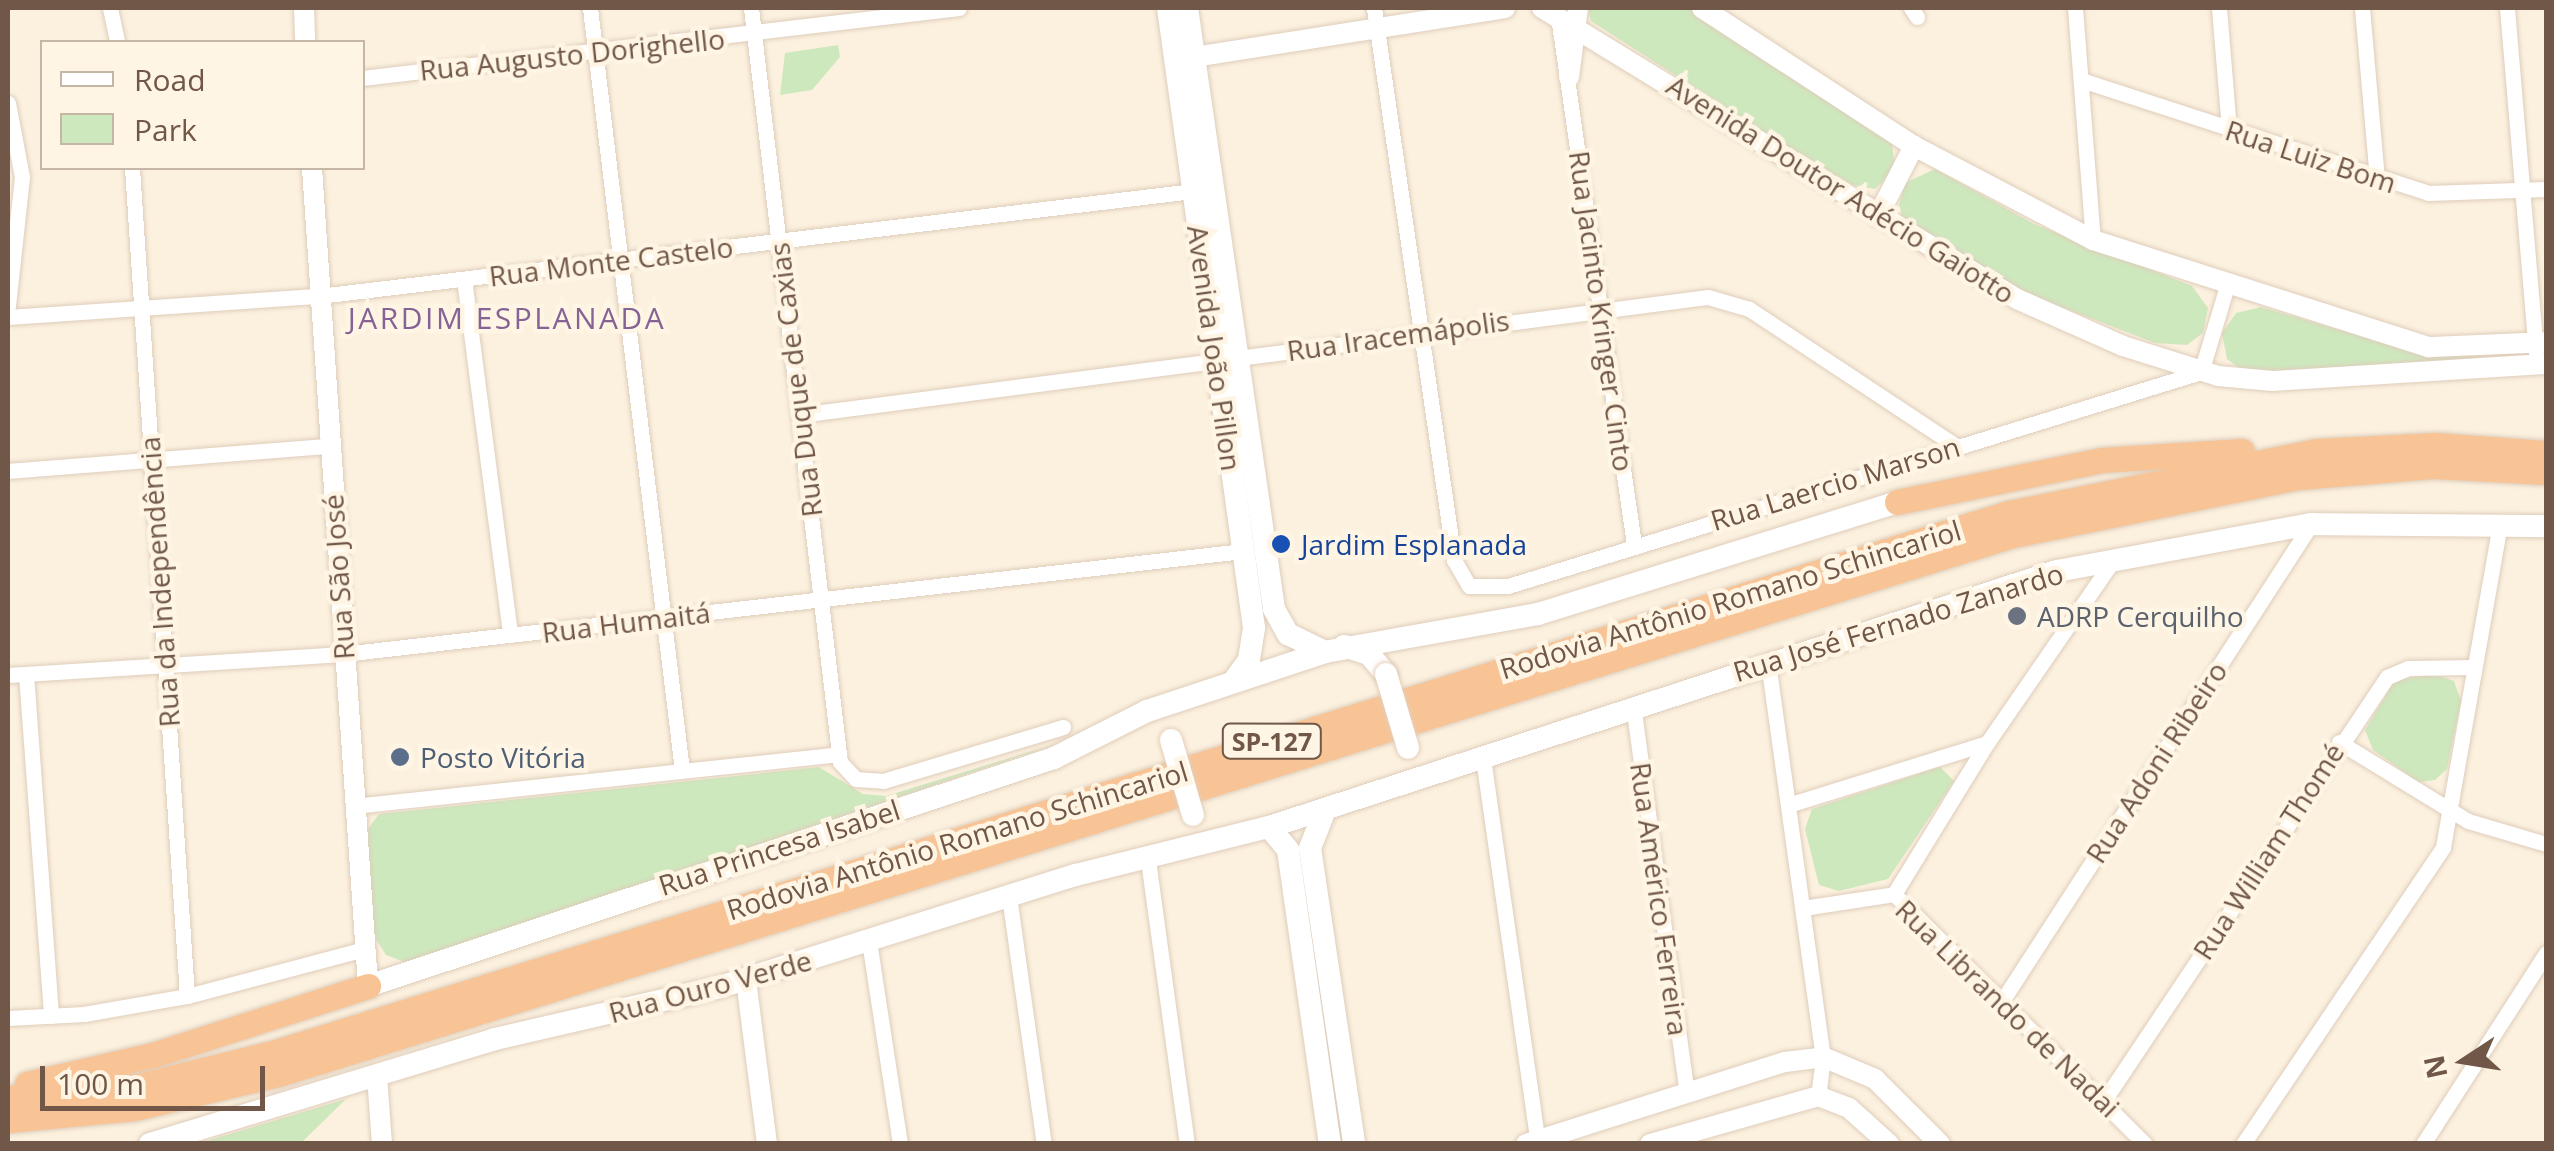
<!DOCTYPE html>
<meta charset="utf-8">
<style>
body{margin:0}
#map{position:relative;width:2554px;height:1151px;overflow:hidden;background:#fcf1df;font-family:"Open Sans",sans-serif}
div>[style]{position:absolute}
.green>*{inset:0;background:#cee8be}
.roads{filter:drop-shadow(0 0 2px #dfcdbb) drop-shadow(0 0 2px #dfcdbb)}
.minor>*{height:15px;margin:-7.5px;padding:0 7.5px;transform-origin:7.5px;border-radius:7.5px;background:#fff}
.tertiary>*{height:20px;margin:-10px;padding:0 10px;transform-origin:10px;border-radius:10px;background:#fff}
.secondary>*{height:22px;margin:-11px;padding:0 11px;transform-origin:11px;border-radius:11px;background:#fff}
.trunk>*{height:25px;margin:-12.5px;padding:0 12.5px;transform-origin:12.5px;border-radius:12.5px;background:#f8c496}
.bridges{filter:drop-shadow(0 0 2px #e4ceb9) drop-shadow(0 0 2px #e4ceb9)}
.secondary-bridge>*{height:22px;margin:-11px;padding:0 11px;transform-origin:11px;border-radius:11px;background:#fff}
.dots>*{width:28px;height:28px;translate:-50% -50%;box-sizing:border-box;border:5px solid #fff5e4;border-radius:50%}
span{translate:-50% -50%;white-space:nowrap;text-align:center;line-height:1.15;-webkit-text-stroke:9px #fff5e4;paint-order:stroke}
.shield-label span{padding:2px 8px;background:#fff5e4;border:2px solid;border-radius:8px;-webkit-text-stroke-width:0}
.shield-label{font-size:25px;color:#715747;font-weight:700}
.street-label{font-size:28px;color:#715747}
.transit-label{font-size:28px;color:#164399}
.left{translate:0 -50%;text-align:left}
.worship-label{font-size:28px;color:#5b616d}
.service-label{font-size:28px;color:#4e5e75}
.neighbourhood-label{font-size:30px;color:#856394;letter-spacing:2.5px}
.frame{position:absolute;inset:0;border:10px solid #715747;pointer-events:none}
.legend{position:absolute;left:40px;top:40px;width:325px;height:130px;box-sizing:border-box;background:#fff5e4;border:2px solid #c6b6a5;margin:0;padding:12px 18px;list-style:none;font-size:30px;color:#715747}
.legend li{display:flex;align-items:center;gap:20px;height:50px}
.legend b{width:50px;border:2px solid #c6b6a5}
.north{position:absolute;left:2414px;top:1011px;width:100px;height:100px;-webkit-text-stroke:8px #fff5e4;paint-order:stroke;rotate:258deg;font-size:28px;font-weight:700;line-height:40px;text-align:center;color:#715747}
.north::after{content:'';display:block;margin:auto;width:35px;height:45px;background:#715747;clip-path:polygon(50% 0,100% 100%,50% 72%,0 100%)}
.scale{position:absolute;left:40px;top:1066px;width:225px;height:45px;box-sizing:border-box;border:5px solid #715747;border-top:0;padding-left:12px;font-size:30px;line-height:35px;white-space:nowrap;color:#715747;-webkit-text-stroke:8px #fff5e4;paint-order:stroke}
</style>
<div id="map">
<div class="green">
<div style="clip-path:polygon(1588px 8px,1688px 8px,1892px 144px,1895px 170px,1875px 189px,1845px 184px,1591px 21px)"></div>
<div style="clip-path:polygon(838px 45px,840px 57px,812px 90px,780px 95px,785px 53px)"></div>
<div style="clip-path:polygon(1935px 169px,2034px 224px,2192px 286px,2208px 308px,2203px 333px,2187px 345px,2155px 343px,2015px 289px,1903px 219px,1899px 205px,1905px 183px)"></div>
<div style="clip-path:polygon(2261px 307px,2390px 345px,2503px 360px,2245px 372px,2227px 359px,2222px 333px,2236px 313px)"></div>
<div style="clip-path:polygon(2434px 674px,2454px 681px,2461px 701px,2447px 769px,2435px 780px,2419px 782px,2373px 750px,2365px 730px,2395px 680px)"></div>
<div style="clip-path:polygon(1068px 740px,407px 963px,386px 955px,374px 936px,366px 832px,379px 814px,819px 767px,863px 794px,886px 796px)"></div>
<div style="clip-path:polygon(1940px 767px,1954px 781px,1888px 879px,1839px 891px,1819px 885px,1805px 829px,1812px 809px)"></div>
<div style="clip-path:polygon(346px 1099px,301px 1143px,195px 1143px,210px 1140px)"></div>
</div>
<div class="roads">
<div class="minor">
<div style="left:110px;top:8px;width:35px;rotate:78deg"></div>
<div style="left:590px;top:8px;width:768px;rotate:83.12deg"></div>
<div style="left:751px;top:8px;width:759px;rotate:83.27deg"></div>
<div style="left:840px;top:762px;width:23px;rotate:47deg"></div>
<div style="left:856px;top:779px;width:27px;rotate:4deg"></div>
<div style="left:883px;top:781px;width:188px;rotate:-16.7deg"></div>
<div style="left:1374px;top:8px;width:558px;rotate:81.75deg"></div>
<div style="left:1454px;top:560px;width:30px;rotate:60deg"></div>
<div style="left:1469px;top:586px;width:39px"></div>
<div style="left:1508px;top:586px;width:725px;rotate:-17.16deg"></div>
<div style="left:2201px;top:372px;width:90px;rotate:-73.2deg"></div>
<div style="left:1911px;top:8px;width:11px;rotate:56deg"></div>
<div style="left:2075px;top:8px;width:233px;rotate:85.6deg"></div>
<div style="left:2219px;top:8px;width:122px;rotate:85.3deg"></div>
<div style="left:2362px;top:8px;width:172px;rotate:85deg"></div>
<div style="left:2507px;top:8px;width:345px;rotate:85.2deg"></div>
<div style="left:1558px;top:16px;width:534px;rotate:81.82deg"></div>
<div style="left:362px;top:78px;width:601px;rotate:-6.69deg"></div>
<div style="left:2081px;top:80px;width:365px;rotate:18deg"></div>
<div style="left:2428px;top:193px;width:118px;rotate:-1.9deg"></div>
<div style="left:8px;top:103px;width:75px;rotate:79.3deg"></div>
<div style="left:22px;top:177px;width:130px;rotate:96.2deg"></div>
<div style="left:132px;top:168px;width:830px;rotate:86.2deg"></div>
<div style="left:464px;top:279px;width:359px;rotate:82.6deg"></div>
<div style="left:8px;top:317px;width:312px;rotate:-3.9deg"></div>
<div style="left:319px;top:296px;width:888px;rotate:-6.85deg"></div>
<div style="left:799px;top:415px;width:917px;rotate:-7.4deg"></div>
<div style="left:1708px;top:297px;width:43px;rotate:16.3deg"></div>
<div style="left:1749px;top:309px;width:248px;rotate:33.5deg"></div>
<div style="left:8px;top:471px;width:321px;rotate:-4.5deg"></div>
<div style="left:1768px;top:662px;width:399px;rotate:82.1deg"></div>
<div style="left:1823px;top:1057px;width:39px;rotate:97deg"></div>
<div style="left:26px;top:674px;width:343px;rotate:85.8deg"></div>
<div style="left:8px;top:675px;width:336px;rotate:-3.6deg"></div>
<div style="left:343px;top:654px;width:906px;rotate:-6.53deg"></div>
<div style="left:1633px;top:705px;width:392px;rotate:82.1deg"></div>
<div style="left:2339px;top:742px;width:151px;rotate:31.5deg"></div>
<div style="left:2468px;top:821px;width:81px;rotate:16.4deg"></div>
<div style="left:1483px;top:758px;width:390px;rotate:81.9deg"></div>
<div style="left:1788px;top:805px;width:208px;rotate:-17.3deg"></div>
<div style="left:354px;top:806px;width:488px;rotate:-6.1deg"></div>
<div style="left:1148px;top:860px;width:287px;rotate:82.2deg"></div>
<div style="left:1894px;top:894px;width:177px;rotate:-58.4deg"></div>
<div style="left:1987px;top:743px;width:224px;rotate:-55.4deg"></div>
<div style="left:1009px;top:896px;width:250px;rotate:82deg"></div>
<div style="left:1803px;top:908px;width:92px;rotate:-8.7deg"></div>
<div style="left:1894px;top:894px;width:354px;rotate:44.9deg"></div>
<div style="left:869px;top:941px;width:205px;rotate:81.3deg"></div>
<div style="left:2002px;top:1001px;width:568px;rotate:-57.06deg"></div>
<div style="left:8px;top:1018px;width:76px;rotate:-3deg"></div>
<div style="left:84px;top:1014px;width:105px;rotate:-9.9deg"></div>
<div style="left:187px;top:996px;width:184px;rotate:-14.8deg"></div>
<div style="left:2103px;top:1102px;width:511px;rotate:-56.25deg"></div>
<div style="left:2387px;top:677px;width:23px;rotate:-23deg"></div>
<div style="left:2408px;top:668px;width:66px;rotate:-0.9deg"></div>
<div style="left:2243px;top:1144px;width:358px;rotate:-56deg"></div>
<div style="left:2443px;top:847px;width:328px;rotate:-80deg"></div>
<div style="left:2423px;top:1144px;width:227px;rotate:-57.2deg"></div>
</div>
<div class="tertiary">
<div style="left:304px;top:8px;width:34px;rotate:88deg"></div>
<div style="left:1542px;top:8px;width:557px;rotate:31.49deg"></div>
<div style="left:2017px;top:299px;width:116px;rotate:23.9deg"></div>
<div style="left:2123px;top:346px;width:100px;rotate:17.5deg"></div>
<div style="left:2218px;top:376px;width:55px;rotate:5.2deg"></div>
<div style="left:2273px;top:381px;width:274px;rotate:-3.6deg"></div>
<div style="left:1702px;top:8px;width:253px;rotate:33.1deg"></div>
<div style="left:1914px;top:146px;width:202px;rotate:27.7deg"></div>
<div style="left:2093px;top:240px;width:353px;rotate:17.7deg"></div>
<div style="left:2429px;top:347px;width:117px;rotate:-2.4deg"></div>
<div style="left:1181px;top:59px;width:328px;rotate:-8.9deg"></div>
<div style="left:1569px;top:77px;width:70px;rotate:-82.6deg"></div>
<div style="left:312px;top:168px;width:820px;rotate:86.08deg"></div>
<div style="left:1878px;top:216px;width:79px;rotate:-62.8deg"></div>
<div style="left:746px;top:980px;width:165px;rotate:82.7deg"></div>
<div style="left:377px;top:1076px;width:68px;rotate:85.8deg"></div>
<div style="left:1526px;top:1144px;width:272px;rotate:-17.6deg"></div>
<div style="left:1785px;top:1062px;width:38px;rotate:-7deg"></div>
<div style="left:1823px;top:1057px;width:56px;rotate:22.9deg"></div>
<div style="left:1875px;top:1079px;width:92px;rotate:45deg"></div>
<div style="left:1650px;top:1144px;width:175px;rotate:-15.9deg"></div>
<div style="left:1818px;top:1096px;width:33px;rotate:21deg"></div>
<div style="left:1849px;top:1108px;width:54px;rotate:42deg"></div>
</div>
<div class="secondary">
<div style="left:1168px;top:8px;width:626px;rotate:82.1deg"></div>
<div style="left:1254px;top:628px;width:32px;rotate:99deg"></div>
<div style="left:1249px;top:660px;width:27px;rotate:126deg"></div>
<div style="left:1187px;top:8px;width:607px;rotate:81.76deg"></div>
<div style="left:1274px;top:609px;width:29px;rotate:61deg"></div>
<div style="left:1288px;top:634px;width:41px;rotate:25.9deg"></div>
<div style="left:1344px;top:646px;width:26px;rotate:18deg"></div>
<div style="left:1369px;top:654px;width:26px;rotate:50deg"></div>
<div style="left:1325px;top:810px;width:41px;rotate:111.5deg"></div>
<div style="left:1310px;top:848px;width:299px;rotate:81.5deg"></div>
<div style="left:1269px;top:827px;width:30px;rotate:50deg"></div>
<div style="left:1288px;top:850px;width:297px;rotate:81.9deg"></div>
<div style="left:368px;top:986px;width:723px;rotate:-18.38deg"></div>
<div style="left:1054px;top:758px;width:104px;rotate:-26.8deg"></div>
<div style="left:1147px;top:711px;width:188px;rotate:-18.3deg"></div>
<div style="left:1325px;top:652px;width:216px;rotate:-10.1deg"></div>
<div style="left:1538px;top:614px;width:376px;rotate:-17.3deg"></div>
<div style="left:150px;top:1144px;width:361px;rotate:-16.9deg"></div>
<div style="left:495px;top:1039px;width:231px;rotate:-13deg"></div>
<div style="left:720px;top:987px;width:373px;rotate:-17.5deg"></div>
<div style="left:1076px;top:875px;width:199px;rotate:-14deg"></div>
<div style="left:1269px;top:827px;width:829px;rotate:-18deg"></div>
<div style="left:2057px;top:571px;width:258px;rotate:-10.5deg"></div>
<div style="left:2311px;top:524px;width:235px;rotate:0.5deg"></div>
</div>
<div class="trunk">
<div style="left:1897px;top:502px;width:209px;rotate:-11.6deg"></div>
<div style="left:2102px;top:460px;width:140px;rotate:-3.7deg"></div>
<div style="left:27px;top:1084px;width:129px;rotate:-13deg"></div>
<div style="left:153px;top:1055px;width:226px;rotate:-17.8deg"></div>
<div style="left:8px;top:1098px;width:132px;rotate:-5.2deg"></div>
<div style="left:139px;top:1086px;width:141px;rotate:-13.9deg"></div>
<div style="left:276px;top:1052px;width:1815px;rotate:-17.28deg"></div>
<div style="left:2009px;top:513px;width:314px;rotate:-11.4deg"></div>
<div style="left:2317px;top:451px;width:118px;rotate:-2.9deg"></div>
<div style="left:2435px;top:445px;width:111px;rotate:4.1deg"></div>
<div style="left:8px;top:1120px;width:127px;rotate:-5.4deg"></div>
<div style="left:134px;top:1108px;width:152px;rotate:-13.3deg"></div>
<div style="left:282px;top:1073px;width:1813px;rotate:-17.27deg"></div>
<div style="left:2013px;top:535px;width:292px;rotate:-11.5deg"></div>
<div style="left:2299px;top:477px;width:134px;rotate:-4.7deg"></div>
<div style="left:2433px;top:466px;width:113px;rotate:3deg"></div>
</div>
</div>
<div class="bridges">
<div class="secondary-bridge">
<div style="left:1386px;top:674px;width:77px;rotate:73.4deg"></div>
<div style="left:1171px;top:740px;width:78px;rotate:73.7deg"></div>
</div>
</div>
<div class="dots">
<div style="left:1281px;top:544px;background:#1a4fb4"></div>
<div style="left:2017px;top:616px;background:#6b7280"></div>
<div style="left:400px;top:757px;background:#5c6f8a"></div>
</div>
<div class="shield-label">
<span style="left:1272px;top:741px">SP-127</span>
</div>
<div class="street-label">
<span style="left:572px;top:54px;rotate:-6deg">Rua Augusto Dorighello</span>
<span style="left:2311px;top:156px;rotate:18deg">Rua Luiz Bom</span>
<span style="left:1841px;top:189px;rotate:32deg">Avenida Doutor Adécio Gaiotto</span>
<span style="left:611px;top:261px;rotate:-7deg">Rua Monte Castelo</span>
<span style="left:1602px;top:311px;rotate:82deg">Rua Jacinto Kringer Cinto</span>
<span style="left:1398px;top:335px;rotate:-8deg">Rua Iracemápolis</span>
<span style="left:1215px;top:348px;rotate:82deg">Avenida João Pillon</span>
<span style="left:795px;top:380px;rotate:-97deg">Rua Duque de Caxias</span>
<span style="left:1835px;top:483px;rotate:-17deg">Rua Laercio Marson</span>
<span style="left:338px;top:577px;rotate:-94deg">Rua São José</span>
<span style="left:159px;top:582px;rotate:-94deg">Rua da Independência</span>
<span style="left:1730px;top:599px;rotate:-17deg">Rodovia Antônio Romano Schincariol</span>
<span style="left:626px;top:622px;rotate:-7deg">Rua Humaitá</span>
<span style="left:1898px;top:622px;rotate:-17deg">Rua José Fernado Zanardo</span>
<span style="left:2156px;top:762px;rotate:-57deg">Rua Adoni Ribeiro</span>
<span style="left:957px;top:840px;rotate:-17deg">Rodovia Antônio Romano Schincariol</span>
<span style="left:779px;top:847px;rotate:-18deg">Rua Princesa Isabel</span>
<span style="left:2268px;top:851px;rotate:-57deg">Rua William Thomé</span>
<span style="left:1660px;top:899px;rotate:82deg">Rua Américo Ferreira</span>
<span style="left:710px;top:986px;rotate:-15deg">Rua Ouro Verde</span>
<span style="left:2008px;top:1008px;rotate:44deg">Rua Librando de Nadai</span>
</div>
<div class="transit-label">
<span class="left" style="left:1301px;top:544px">Jardim Esplanada</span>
</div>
<div class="worship-label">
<span class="left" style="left:2037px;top:616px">ADRP Cerquilho</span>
</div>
<div class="service-label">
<span class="left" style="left:420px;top:757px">Posto Vitória</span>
</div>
<div class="neighbourhood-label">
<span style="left:507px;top:318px">JARDIM ESPLANADA</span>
</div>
<div class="frame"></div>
<ul class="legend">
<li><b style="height:12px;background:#fff"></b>Road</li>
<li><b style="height:28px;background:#cee8be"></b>Park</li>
</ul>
<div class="north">N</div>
<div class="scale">100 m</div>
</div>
